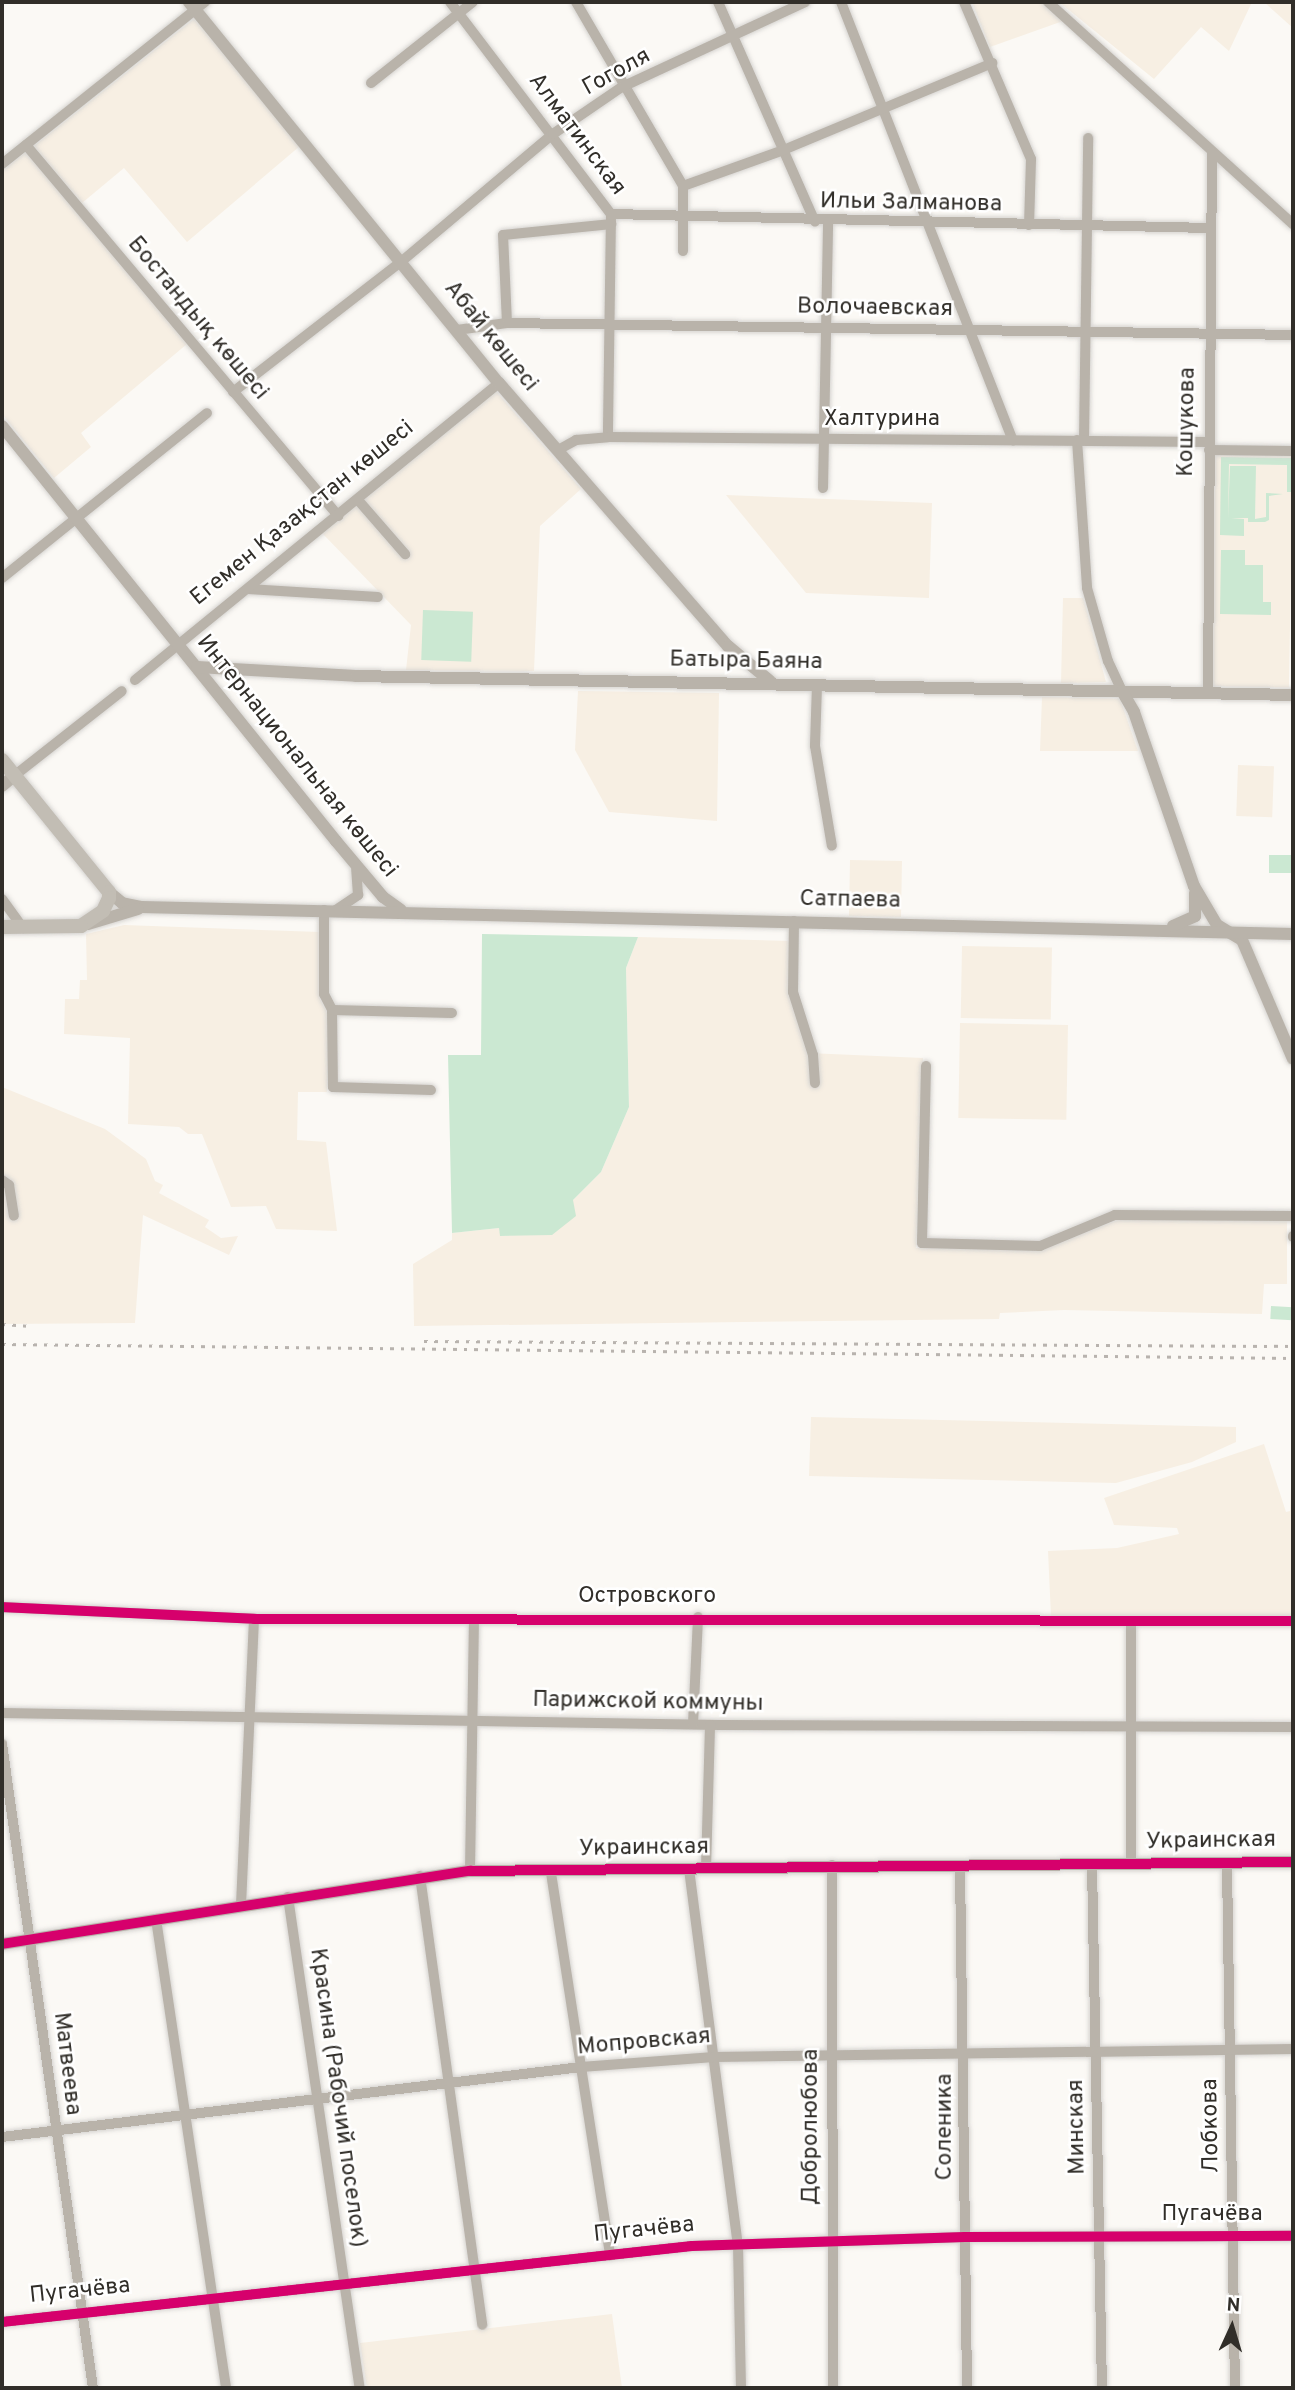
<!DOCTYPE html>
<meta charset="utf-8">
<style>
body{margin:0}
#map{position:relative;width:1295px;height:2390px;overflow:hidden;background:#fbf9f5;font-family:Overpass,sans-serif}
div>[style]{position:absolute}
.built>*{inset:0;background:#f7efe3;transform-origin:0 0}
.green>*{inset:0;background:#cbe8d2;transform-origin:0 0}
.roads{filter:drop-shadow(0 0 2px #d6d4d1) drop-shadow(0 0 2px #d6d4d1)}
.minor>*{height:10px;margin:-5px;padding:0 5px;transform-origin:5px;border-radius:5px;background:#b9b3aa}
.tertiary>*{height:12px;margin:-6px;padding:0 6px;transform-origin:6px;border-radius:6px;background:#b9b3aa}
.secondary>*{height:14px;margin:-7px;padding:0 7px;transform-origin:7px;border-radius:7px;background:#c2bdb4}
.rail>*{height:2.5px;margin-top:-1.25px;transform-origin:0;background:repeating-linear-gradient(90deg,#b8b3ae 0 3.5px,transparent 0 10.5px)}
.cycleway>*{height:10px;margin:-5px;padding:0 5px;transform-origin:5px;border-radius:5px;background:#d6006c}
span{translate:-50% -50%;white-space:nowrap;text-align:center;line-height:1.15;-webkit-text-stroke:5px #fff;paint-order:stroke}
.street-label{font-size:23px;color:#312e29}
.frame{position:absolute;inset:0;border:4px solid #312e29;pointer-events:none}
.north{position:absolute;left:1197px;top:2292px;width:70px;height:70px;-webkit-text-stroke:5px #fff;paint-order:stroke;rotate:4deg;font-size:19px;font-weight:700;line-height:28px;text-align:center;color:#312e29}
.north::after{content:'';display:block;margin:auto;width:24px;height:32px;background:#312e29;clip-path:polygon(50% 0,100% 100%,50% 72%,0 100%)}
</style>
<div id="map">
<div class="built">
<div style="clip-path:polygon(972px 2px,1042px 2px,1063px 21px,990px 47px)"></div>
<div style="clip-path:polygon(1059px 2px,1252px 2px,1229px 51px,1201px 27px,1154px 79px)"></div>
<div style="clip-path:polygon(1264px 2px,1293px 2px,1293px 28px)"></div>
<div style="clip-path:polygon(194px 19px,300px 146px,187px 242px,124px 168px,82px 203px,34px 146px)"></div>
<div style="clip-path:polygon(26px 152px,187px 344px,81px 433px,91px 447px,54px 478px,2px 414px,2px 171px)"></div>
<div style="clip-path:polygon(493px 388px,581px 489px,540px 526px,534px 671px,406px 670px,411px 625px,322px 533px)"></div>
<div style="left:1215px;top:454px;width:78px;height:232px;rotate:1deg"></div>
<div style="clip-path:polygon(726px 495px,932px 503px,929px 598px,806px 593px)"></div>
<div style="clip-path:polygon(1063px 598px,1083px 598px,1106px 682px,1061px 683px)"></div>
<div style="clip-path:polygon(578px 691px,719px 693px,717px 821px,609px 812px,575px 750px)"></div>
<div style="clip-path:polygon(1042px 697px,1120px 699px,1138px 751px,1040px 751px)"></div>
<div style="left:1238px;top:765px;width:36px;height:51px;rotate:2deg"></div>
<div style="left:850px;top:860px;width:52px;height:56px;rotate:1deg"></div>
<div style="clip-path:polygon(124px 925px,320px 932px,320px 999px,328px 1015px,327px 1092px,298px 1092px,297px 1140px,326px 1142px,337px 1231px,276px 1229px,266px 1206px,231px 1207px,202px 1134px,188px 1134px,179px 1127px,128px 1124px,130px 1038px,64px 1034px,65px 999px,79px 999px,80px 980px,87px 980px,86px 934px)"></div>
<div style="clip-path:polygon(638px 937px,790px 941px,789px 993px,808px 1053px,923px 1058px,916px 1248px,1039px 1251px,1118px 1220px,1287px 1220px,1287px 1284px,1264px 1284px,1262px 1314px,1064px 1310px,1000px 1313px,999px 1319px,414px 1326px,413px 1264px,452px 1240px,452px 1233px,499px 1228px,501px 1236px,518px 1234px,573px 1200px,601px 1172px,629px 1107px,626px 968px)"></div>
<div style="left:962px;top:946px;width:90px;height:72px;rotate:1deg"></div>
<div style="left:960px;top:1023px;width:108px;height:95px;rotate:1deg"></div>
<div style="clip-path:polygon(2px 1087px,105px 1129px,146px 1159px,155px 1181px,163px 1185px,159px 1193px,209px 1220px,205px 1227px,221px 1238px,238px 1236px,229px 1255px,143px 1215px,135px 1323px,2px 1324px)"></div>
<div style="clip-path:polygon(811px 1417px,1236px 1427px,1236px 1442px,1192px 1462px,1116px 1483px,809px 1476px)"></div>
<div style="clip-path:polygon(1293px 1436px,1293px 1617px,1051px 1616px,1048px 1551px,1117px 1548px,1179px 1534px,1177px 1528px,1114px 1525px,1104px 1498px,1264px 1444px,1286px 1512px,1290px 1511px)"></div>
<div style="clip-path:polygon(612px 2314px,622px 2388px,367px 2388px,360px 2343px)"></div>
</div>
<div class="green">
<div style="clip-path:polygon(1221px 457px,1293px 458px,1293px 492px,1287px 492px,1287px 465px,1229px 464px,1228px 519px,1230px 466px,1256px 466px,1255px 519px,1266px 517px,1266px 493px,1283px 494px,1269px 496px,1269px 520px,1265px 522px,1248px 522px,1248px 518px,1231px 518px,1244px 519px,1244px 536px,1220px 535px)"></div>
<div style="clip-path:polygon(1221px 550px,1245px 550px,1245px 565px,1263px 565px,1263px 602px,1271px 602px,1271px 615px,1220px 614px)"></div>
<div style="left:423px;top:610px;width:50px;height:50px;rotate:2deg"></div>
<div style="left:1269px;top:855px;width:24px;height:18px"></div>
<div style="clip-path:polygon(482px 934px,638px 937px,626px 968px,629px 1107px,601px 1172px,573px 1200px,576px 1216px,552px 1235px,500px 1236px,499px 1228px,452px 1233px,448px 1055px,481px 1055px)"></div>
<div style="left:1271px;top:1306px;width:22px;height:13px;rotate:3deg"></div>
</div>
<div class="roads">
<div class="minor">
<div style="left:450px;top:2px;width:266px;rotate:52.8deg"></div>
<div style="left:611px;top:214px;width:223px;rotate:90.8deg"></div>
<div style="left:576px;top:2px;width:213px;rotate:59.8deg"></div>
<div style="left:718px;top:2px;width:240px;rotate:66.2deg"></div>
<div style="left:841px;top:2px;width:471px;rotate:68.6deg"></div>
<div style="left:964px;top:2px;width:171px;rotate:66.9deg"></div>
<div style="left:1031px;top:159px;width:66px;rotate:91.7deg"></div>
<div style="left:1048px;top:2px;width:331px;rotate:42.2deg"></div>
<div style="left:371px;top:83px;width:130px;rotate:-38.5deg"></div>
<div style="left:26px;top:145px;width:485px;rotate:49.9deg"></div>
<div style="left:2px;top:164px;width:260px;rotate:-38.6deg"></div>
<div style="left:683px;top:186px;width:104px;rotate:-19.7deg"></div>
<div style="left:781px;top:151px;width:229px;rotate:-22.6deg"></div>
<div style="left:611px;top:214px;width:600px;rotate:1.34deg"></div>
<div style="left:683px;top:251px;width:65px;rotate:-90deg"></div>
<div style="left:507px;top:323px;width:88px;rotate:-92.6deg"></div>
<div style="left:503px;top:235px;width:109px;rotate:-5.8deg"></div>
<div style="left:457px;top:330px;width:50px;rotate:-8deg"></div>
<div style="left:507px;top:323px;width:786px;rotate:0.87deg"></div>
<div style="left:233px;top:392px;width:214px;rotate:-37.8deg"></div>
<div style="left:402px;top:261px;width:197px;rotate:-40.1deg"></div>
<div style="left:553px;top:134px;width:83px;rotate:-34.3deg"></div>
<div style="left:622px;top:87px;width:202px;rotate:-24.9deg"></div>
<div style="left:1077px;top:440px;width:148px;rotate:86.1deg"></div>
<div style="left:1087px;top:588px;width:76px;rotate:74deg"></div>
<div style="left:1108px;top:661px;width:33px;rotate:65deg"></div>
<div style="left:1084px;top:440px;width:302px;rotate:-89.2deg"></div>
<div style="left:558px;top:450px;width:21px;rotate:-29deg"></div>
<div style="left:576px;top:440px;width:32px;rotate:-5deg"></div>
<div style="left:608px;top:437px;width:601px;rotate:0.48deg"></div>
<div style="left:1209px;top:450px;width:84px;rotate:0.7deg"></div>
<div style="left:823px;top:488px;width:266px;rotate:-88.9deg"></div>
<div style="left:358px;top:500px;width:72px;rotate:49deg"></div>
<div style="left:2px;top:578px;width:263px;rotate:-38.8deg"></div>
<div style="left:248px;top:589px;width:130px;rotate:3.5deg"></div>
<div style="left:135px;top:680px;width:470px;rotate:-39.2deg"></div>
<div style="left:817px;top:685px;width:61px;rotate:91.9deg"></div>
<div style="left:815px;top:746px;width:101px;rotate:80.4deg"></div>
<div style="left:1208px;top:693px;width:541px;rotate:-89.58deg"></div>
<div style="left:14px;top:776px;width:137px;rotate:-38.2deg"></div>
<div style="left:2px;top:899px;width:36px;rotate:54deg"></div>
<div style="left:324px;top:910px;width:84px;rotate:90deg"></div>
<div style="left:324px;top:994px;width:18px;rotate:63deg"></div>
<div style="left:332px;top:1010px;width:77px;rotate:89.3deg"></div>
<div style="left:333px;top:1087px;width:98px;rotate:1.8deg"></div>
<div style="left:336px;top:910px;width:27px;rotate:-34deg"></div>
<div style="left:358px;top:895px;width:26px;rotate:-94deg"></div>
<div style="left:794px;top:921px;width:71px;rotate:90.8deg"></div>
<div style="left:793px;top:992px;width:66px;rotate:72.4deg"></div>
<div style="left:813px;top:1055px;width:28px;rotate:86deg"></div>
<div style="left:332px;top:1010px;width:120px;rotate:1.4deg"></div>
<div style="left:926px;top:1066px;width:177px;rotate:91.3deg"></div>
<div style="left:922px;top:1243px;width:118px;rotate:1.5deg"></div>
<div style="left:1040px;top:1246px;width:81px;rotate:-22.5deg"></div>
<div style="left:1115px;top:1215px;width:178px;rotate:0.3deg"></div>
<div style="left:2px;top:1180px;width:9px;rotate:36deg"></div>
<div style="left:9px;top:1185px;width:31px;rotate:81deg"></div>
<div style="left:1293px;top:1236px;width:1px;rotate:90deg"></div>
<div style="left:2px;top:1607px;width:252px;rotate:2.7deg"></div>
<div style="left:254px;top:1619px;width:1039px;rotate:0.11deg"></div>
<div style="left:1131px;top:1621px;width:243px;rotate:90deg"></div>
<div style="left:2px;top:1713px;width:718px;rotate:0.96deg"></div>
<div style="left:720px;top:1725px;width:573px;rotate:0.2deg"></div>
<div style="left:693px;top:1724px;width:107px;rotate:-87.3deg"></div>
<div style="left:2px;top:1744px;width:650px;rotate:81.96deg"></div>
<div style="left:1092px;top:1864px;width:524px;rotate:88.91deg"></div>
<div style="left:1227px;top:1864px;width:524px;rotate:89.13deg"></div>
<div style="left:832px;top:1865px;width:523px;rotate:89.89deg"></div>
<div style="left:960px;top:1865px;width:523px;rotate:89.23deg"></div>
<div style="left:689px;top:1869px;width:379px;rotate:82.6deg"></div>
<div style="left:738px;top:2245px;width:143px;rotate:88.8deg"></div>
<div style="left:706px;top:1869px;width:144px;rotate:-88.4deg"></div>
<div style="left:470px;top:1871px;width:252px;rotate:-89.1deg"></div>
<div style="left:551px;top:1873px;width:387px;rotate:81.2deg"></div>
<div style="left:420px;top:1876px;width:453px;rotate:82.1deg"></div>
<div style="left:288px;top:1897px;width:496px;rotate:81.7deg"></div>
<div style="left:241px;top:1905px;width:286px;rotate:-87.4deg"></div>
<div style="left:156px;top:1919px;width:474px;rotate:81.5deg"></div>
<div style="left:2px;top:2137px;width:583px;rotate:-6.89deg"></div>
<div style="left:581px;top:2067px;width:133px;rotate:-4.3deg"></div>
<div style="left:714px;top:2057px;width:579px;rotate:-0.79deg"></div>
<div style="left:2px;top:2322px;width:694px;rotate:-6.29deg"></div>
<div style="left:692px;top:2246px;width:273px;rotate:-1.9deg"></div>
<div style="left:965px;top:2237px;width:328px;rotate:-0.2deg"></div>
</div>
<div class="tertiary">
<div style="left:189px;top:2px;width:491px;rotate:50.9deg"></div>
<div style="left:499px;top:383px;width:349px;rotate:49deg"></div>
<div style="left:728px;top:646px;width:55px;rotate:39.8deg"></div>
<div style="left:2px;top:426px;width:533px;rotate:51.17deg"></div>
<div style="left:336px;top:841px;width:73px;rotate:50deg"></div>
<div style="left:383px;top:897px;width:22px;rotate:36deg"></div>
<div style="left:197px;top:667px;width:159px;rotate:3.2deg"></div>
<div style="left:356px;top:676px;width:937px;rotate:1.16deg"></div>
<div style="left:1122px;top:691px;width:24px;rotate:60deg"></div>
<div style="left:1134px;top:712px;width:184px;rotate:71deg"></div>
<div style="left:1194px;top:886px;width:45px;rotate:59.5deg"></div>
<div style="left:1217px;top:925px;width:29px;rotate:31deg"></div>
<div style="left:1242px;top:940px;width:129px;rotate:66.8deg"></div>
<div style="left:2px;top:786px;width:16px;rotate:-40deg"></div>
<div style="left:109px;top:892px;width:17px;rotate:40deg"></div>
<div style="left:122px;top:903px;width:19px;rotate:12deg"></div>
<div style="left:141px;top:907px;width:1152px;rotate:1.34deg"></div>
<div style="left:88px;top:924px;width:52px;rotate:-16.7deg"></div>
<div style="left:1173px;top:926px;width:24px;rotate:-24deg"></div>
<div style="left:1195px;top:916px;width:23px;rotate:-90deg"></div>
<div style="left:2px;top:1944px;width:474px;rotate:-8.9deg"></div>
<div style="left:470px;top:1871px;width:823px;rotate:-0.63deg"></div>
</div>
<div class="secondary">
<div style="left:2px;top:760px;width:170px;rotate:51deg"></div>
<div style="left:109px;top:892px;width:6px;rotate:90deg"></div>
<div style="left:109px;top:898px;width:14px;rotate:115deg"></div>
<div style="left:103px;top:911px;width:27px;rotate:146deg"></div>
<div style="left:81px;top:926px;width:79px;rotate:179.3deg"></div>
</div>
</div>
<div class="rail">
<div style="left:2px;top:1324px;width:29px;rotate:4deg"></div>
<div style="left:424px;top:1341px;width:869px;rotate:0.33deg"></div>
<div style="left:2px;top:1344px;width:1291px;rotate:0.62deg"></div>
</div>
<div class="cycleway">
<div style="left:2px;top:1607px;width:252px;rotate:2.7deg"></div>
<div style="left:254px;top:1619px;width:1039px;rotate:0.11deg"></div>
<div style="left:2px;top:1944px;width:474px;rotate:-8.9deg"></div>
<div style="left:470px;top:1871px;width:823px;rotate:-0.63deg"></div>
<div style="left:2px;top:2322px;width:694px;rotate:-6.29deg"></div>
<div style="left:692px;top:2246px;width:273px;rotate:-1.9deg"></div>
<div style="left:965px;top:2237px;width:328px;rotate:-0.2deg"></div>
</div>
<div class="street-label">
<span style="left:617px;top:73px;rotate:-29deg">Гоголя</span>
<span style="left:576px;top:135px;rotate:53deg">Алматинская</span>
<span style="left:911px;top:204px;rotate:1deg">Ильи Залманова</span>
<span style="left:875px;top:309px;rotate:1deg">Волочаевская</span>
<span style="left:197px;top:319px;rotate:50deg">Бостандық көшесі</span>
<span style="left:490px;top:337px;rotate:51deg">Абай көшесі</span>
<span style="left:882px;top:420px">Халтурина</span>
<span style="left:1188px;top:422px;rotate:-89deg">Кошукова</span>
<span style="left:303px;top:514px;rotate:-39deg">Егемен Қазақстан көшесі</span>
<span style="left:746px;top:662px;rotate:1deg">Батыра Баяна</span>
<span style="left:296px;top:757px;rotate:51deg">Интернациональная көшесі</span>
<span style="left:850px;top:901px;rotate:1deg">Сатпаева</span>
<span style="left:647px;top:1597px">Островского</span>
<span style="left:648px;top:1703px;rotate:1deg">Парижской коммуны</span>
<span style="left:1211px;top:1842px;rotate:-1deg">Украинская</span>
<span style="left:644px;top:1849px;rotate:-1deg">Украинская</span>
<span style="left:644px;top:2043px;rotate:-5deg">Мопровская</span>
<span style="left:66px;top:2064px;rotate:83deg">Матвеева</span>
<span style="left:337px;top:2098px;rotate:82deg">Красина (Рабочий поселок)</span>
<span style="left:1212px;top:2126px;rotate:-91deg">Лобкова</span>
<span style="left:812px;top:2127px;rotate:-90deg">Добролюбова</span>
<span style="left:946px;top:2127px;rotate:-90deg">Соленика</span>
<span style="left:1078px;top:2127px;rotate:-91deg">Минская</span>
<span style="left:1212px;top:2215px">Пугачёва</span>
<span style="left:644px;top:2231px;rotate:-6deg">Пугачёва</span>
<span style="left:80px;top:2292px;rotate:-6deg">Пугачёва</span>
</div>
<div class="frame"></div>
<div class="north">N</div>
</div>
